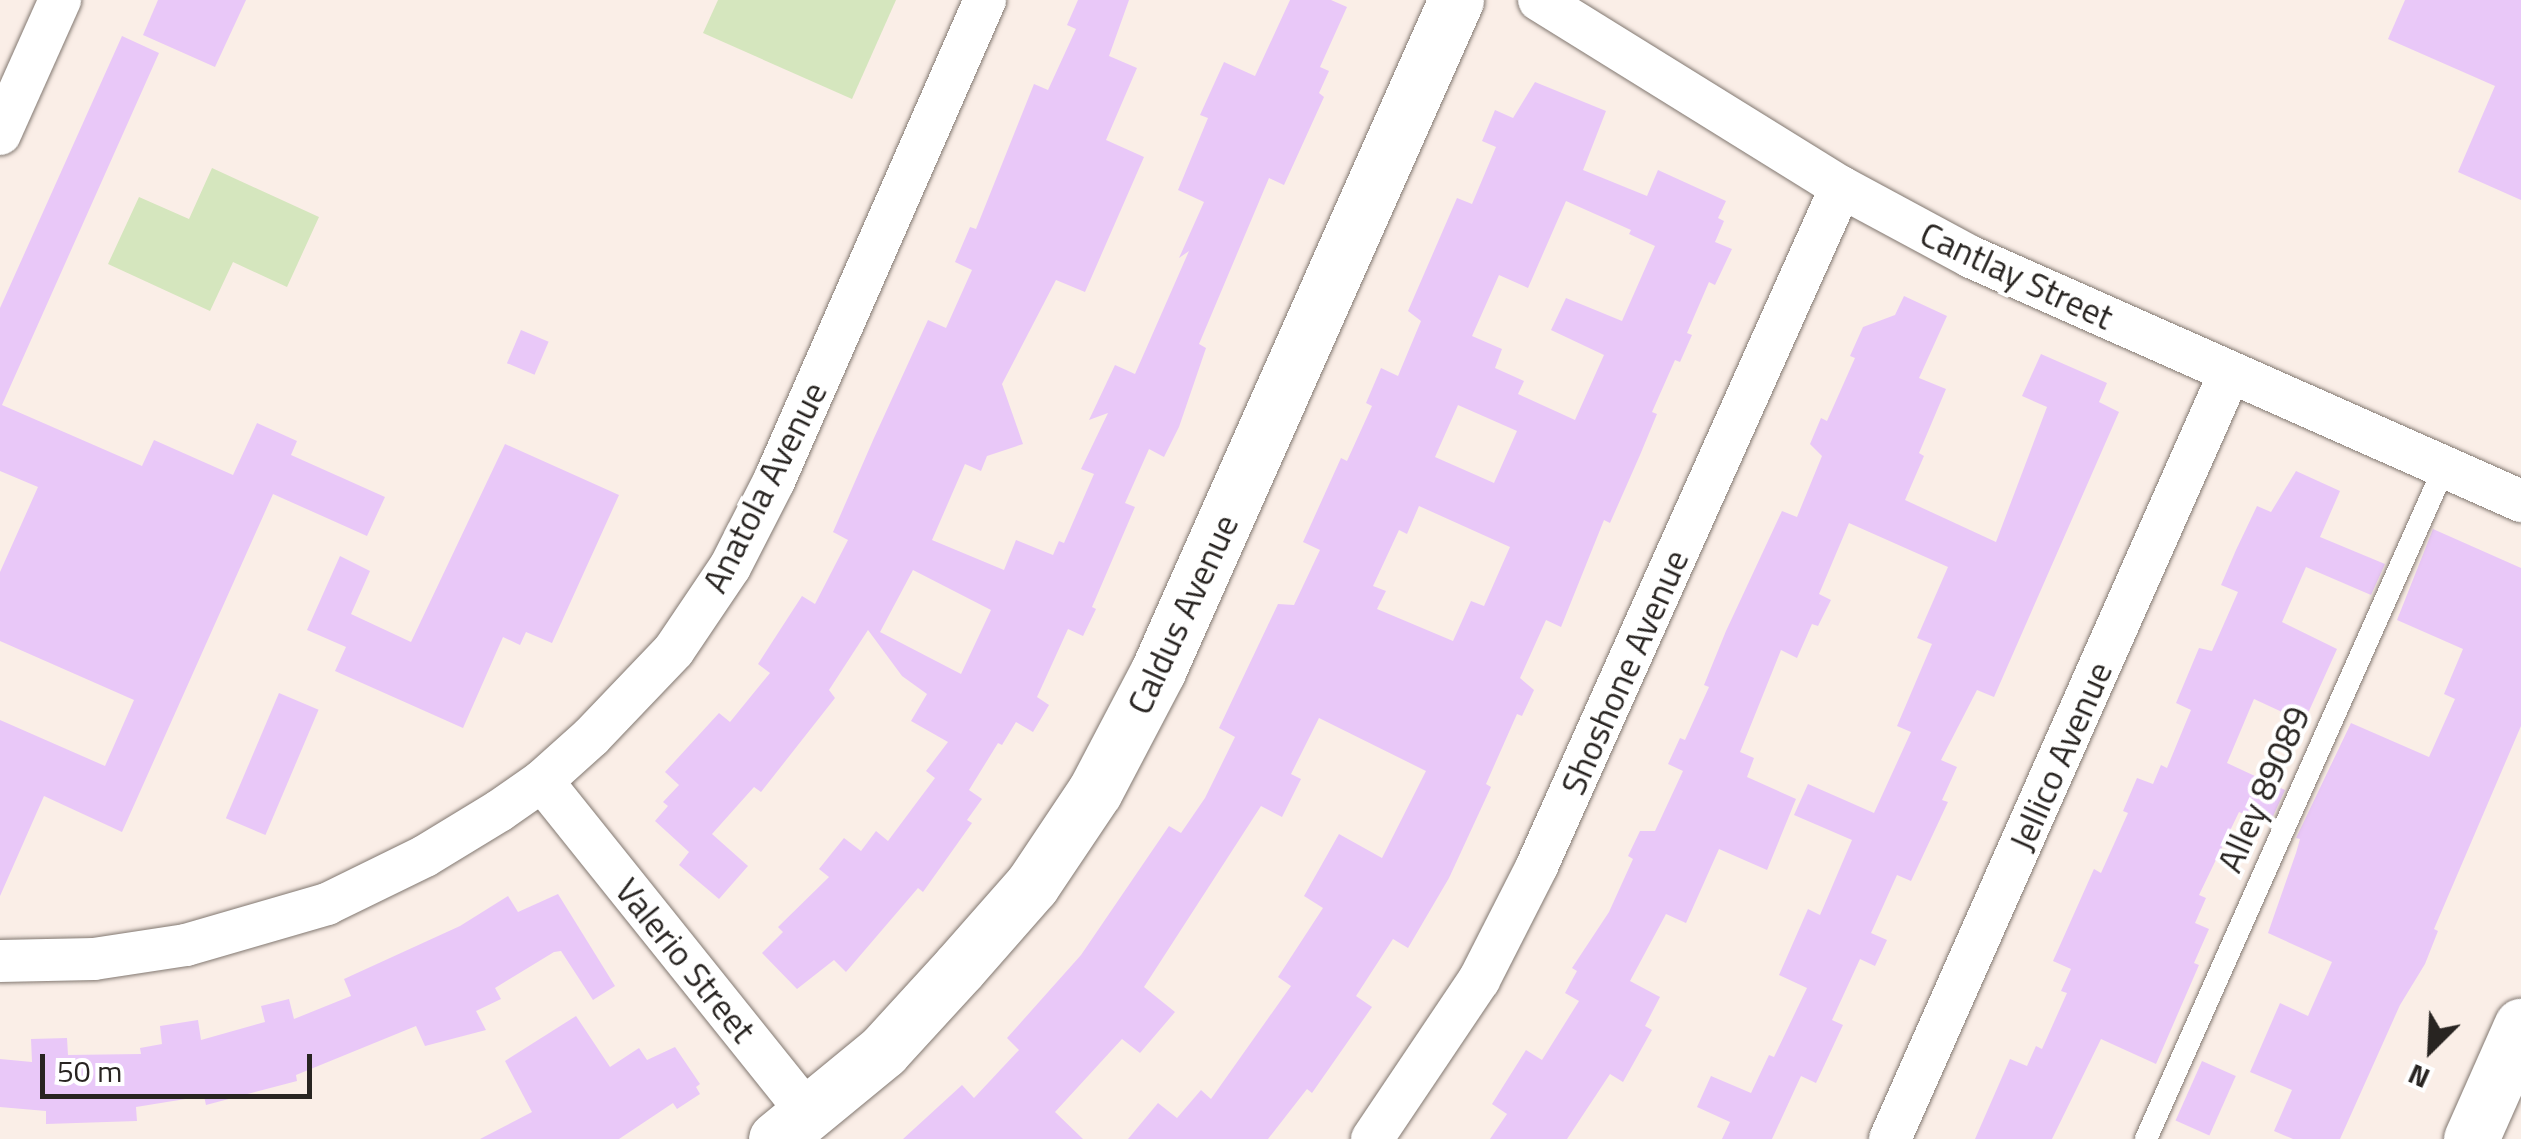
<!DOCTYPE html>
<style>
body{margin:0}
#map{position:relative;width:2521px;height:1139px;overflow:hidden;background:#faeee7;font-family:"Titillium Web",sans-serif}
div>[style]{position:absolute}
.green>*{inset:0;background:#d5e6be}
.building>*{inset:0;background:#e9c8f8;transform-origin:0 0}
.roads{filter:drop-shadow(0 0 2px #827871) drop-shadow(0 0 2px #827871)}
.service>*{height:22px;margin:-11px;padding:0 11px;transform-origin:11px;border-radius:11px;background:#fff}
.minor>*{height:42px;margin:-21px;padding:0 21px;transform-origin:21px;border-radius:21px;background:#fff}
.tertiary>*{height:55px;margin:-27.5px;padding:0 27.5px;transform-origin:27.5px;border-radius:27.5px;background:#fff}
.primary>*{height:55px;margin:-27.5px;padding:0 27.5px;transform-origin:27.5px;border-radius:27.5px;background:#fff}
span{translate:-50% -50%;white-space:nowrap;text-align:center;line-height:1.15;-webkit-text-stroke:8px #fff;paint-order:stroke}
.street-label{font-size:35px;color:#282421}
.north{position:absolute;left:2381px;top:999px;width:100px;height:100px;-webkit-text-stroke:8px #fff;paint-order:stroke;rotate:204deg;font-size:28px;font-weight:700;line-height:40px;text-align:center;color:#282421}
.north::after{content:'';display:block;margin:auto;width:35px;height:45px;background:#282421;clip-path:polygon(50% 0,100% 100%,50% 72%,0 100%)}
.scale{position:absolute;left:40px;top:1054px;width:272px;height:45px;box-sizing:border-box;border:5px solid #282421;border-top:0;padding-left:12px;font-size:30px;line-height:35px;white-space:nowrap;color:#282421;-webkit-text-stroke:8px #fff;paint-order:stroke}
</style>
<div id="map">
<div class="green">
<div style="clip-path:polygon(718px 0,896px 0,852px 99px,703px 33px)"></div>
<div style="clip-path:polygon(212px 168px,319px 217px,287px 287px,233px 262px,210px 311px,108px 264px,139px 197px,189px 219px)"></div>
</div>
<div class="building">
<div style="clip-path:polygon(158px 0,246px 0,215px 67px,143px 35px)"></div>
<div style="clip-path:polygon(evenodd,1078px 0,1129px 0,1109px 56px,1137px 68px,1106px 140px,1144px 157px,1085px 292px,1056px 280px,1002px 384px,1023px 444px,987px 456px,981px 471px,965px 464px,932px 540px,1004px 570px,1016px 540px,1053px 555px,1059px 541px,1064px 543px,1094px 474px,1081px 469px,1108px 413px,1089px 420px,1115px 365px,1135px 374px,1189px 251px,1179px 258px,1204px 202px,1178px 190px,1208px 118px,1200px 115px,1224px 62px,1255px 76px,1290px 0,1331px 0,1347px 7px,1320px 67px,1329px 71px,1319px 93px,1324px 97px,1284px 185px,1269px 178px,1199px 344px,1206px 348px,1179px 427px,1164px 457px,1149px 449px,1125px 503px,1135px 507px,1092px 607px,1096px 609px,1083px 636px,1068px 629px,1037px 697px,1049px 705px,1033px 732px,1016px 722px,1002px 745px,998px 743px,969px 790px,982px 799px,967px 820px,972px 823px,923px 892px,918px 888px,846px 972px,834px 960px,797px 989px,762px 953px,783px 932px,778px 927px,829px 877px,819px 869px,844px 838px,861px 851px,876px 831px,888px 841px,935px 778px,926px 771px,948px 742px,911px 721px,927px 694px,902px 676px,868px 630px,829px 690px,835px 698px,761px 792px,754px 787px,712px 834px,748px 866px,719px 899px,679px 865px,689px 852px,655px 821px,668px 806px,663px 802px,679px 785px,665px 772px,719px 713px,730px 722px,770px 673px,758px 664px,802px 596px,815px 604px,848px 540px,833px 532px,874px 438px,928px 320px,946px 328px,972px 270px,955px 262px,970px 227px,976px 229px,1034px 84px,1048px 90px,1076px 29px,1067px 25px,1078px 0,913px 570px,991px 610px,961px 674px,880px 632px,913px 570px)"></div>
<div style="clip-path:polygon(2405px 0,2521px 0,2521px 200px,2458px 172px,2495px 86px,2388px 39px)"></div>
<div style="clip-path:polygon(122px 36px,159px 53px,2px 405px,142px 466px,154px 440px,233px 475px,257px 423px,297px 441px,291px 455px,385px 497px,367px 536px,273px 494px,122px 832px,44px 796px,0 896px,0 720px,105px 766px,134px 700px,0 641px,0 572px,38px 487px,0 471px,0 308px)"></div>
<div style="clip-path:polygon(evenodd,1535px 82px,1606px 111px,1583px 170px,1647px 196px,1658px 170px,1726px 201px,1718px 218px,1724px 221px,1715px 242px,1732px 249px,1715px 285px,1709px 282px,1687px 333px,1692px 335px,1680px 362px,1675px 360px,1652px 412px,1657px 414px,1640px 455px,1610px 523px,1604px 520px,1561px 627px,1546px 620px,1520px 678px,1534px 690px,1522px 716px,1517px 714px,1486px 784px,1491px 787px,1449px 878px,1408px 948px,1393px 939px,1356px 996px,1372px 1007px,1312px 1093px,1307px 1089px,1268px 1139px,1128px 1139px,1158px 1103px,1177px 1118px,1201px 1090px,1211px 1099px,1291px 986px,1278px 977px,1323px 908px,1304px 896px,1339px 834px,1382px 858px,1426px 771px,1319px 718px,1291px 774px,1301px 779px,1282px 817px,1261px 806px,1144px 987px,1175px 1012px,1140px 1053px,1122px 1039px,1055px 1112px,1083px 1139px,903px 1139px,962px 1085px,974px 1098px,1019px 1050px,1007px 1038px,1081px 955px,1169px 826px,1181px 833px,1205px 798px,1235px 737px,1219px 728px,1278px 604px,1294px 605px,1320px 550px,1303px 542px,1341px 458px,1347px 461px,1372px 406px,1366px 403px,1381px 368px,1398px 376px,1421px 321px,1408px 311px,1457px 198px,1472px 204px,1496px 147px,1482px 141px,1495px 110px,1513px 118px,1535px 82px,1566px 201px,1631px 230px,1629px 234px,1655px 246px,1622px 321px,1566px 298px,1551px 330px,1604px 355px,1575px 420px,1518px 394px,1524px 381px,1495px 368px,1502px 349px,1472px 336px,1499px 275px,1528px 288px,1566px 201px,1535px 82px,1458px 405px,1517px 431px,1494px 483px,1435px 457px,1458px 405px,1535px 82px,1419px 506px,1510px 547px,1484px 606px,1471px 601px,1453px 641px,1377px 609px,1386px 591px,1373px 586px,1399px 530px,1407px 534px,1419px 506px)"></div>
<div style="clip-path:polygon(1904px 296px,1947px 316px,1919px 378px,1946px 389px,1919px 453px,1924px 456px,1905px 500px,1996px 542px,2047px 407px,2022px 396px,2041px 354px,2107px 383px,2099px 402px,2119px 412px,1994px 697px,1977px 690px,1941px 760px,1957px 767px,1942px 800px,1948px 802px,1911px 881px,1897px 875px,1871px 933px,1887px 940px,1875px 966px,1860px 959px,1832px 1020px,1843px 1025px,1816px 1083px,1801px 1076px,1772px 1139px,1722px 1139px,1730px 1122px,1697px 1107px,1711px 1076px,1751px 1093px,1769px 1055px,1774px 1057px,1807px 988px,1779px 975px,1808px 909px,1820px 915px,1852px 840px,1794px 815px,1808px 784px,1874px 813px,1911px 732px,1897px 726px,1932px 644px,1917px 638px,1948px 567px,1849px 523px,1819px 594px,1831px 600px,1818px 626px,1812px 624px,1797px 658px,1781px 650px,1740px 752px,1754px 758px,1747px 777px,1796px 799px,1767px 870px,1719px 849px,1686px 923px,1666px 914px,1630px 981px,1660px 997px,1645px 1026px,1652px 1030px,1623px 1082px,1610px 1074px,1567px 1139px,1490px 1139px,1507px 1114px,1492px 1104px,1526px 1050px,1542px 1060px,1579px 1001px,1565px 993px,1577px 971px,1572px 968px,1609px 912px,1633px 859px,1628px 856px,1640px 831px,1655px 831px,1683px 771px,1668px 764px,1680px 738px,1685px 740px,1709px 687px,1704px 685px,1726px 631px,1782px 511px,1797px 517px,1822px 456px,1810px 444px,1821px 418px,1827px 421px,1855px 358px,1850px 356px,1863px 327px,1895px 315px)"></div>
<div style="left:521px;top:330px;width:30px;height:36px;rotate:23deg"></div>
<div style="clip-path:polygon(505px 444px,619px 495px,552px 643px,526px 632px,520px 645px,503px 637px,463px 728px,335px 671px,346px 647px,307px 630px,340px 556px,370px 571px,351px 614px,411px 642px)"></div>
<div style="clip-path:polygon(2296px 471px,2340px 491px,2320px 537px,2385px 564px,2371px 595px,2306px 567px,2282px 622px,2337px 649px,2304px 722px,2254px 699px,2227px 763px,2285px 790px,2269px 825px,2239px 812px,2199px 895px,2206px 898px,2195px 923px,2209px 929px,2194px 963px,2199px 965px,2156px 1064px,2101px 1039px,2052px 1139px,1975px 1139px,2010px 1059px,2027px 1066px,2036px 1046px,2042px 1049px,2067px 993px,2061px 991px,2071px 969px,2053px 961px,2094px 869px,2101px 873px,2128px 813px,2123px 811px,2137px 778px,2153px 784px,2161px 765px,2167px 768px,2191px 710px,2176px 703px,2199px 648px,2212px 651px,2238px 592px,2221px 585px,2236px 550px,2257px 506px,2271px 512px)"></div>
<div style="clip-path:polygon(2433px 529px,2521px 568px,2521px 726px,2434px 929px,2438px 931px,2425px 964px,2400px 1005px,2340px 1139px,2293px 1139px,2274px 1131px,2292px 1090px,2250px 1072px,2280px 1003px,2308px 1016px,2332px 962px,2268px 933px,2296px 853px,2300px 839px,2296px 838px,2351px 723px,2429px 757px,2455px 699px,2444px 694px,2463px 649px,2397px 620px)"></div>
<div style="left:279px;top:693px;width:43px;height:136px;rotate:23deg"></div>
<div style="clip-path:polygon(558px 894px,615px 986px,593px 1000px,561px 951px,554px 952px,495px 988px,501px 999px,476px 1011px,486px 1030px,425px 1046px,416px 1026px,296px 1075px,297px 1081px,206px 1105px,204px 1096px,136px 1107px,137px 1121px,46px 1124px,46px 1111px,0 1107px,0 1059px,32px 1062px,31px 1039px,67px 1038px,68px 1055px,141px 1054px,140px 1048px,162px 1044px,160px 1026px,198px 1020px,201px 1040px,265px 1022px,261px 1006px,289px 999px,294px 1019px,351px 996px,344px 979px,460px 926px,508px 896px,518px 912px)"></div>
<div style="clip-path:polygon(576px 1016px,610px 1067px,639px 1048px,647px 1060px,675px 1047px,700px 1084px,696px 1087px,700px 1094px,677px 1109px,673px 1103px,619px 1139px,480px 1139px,532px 1112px,505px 1061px)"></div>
<div style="left:2202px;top:1061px;width:37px;height:65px;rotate:24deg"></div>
</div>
<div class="roads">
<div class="service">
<div style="left:2146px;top:1139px;width:734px;rotate:-66.05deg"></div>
</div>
<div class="minor">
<div style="left:1539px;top:0;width:355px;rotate:31.8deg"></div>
<div style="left:1841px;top:187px;width:148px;rotate:28.3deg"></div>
<div style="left:1971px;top:257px;width:602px;rotate:23.92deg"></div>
<div style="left:0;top:134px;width:147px;rotate:-65.9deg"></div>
<div style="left:542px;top:781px;width:428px;rotate:51.3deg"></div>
<div style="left:0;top:961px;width:94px;rotate:-1.2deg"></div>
<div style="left:94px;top:959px;width:93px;rotate:-8.7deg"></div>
<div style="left:186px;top:945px;width:147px;rotate:-16.2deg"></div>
<div style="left:327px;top:904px;width:109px;rotate:-26.1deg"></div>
<div style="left:425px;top:856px;width:87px;rotate:-31.3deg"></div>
<div style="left:499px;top:811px;width:52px;rotate:-34.9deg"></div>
<div style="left:542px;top:781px;width:66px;rotate:-41.9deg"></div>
<div style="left:591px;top:737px;width:120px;rotate:-46.3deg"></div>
<div style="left:674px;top:650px;width:100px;rotate:-56deg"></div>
<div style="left:730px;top:567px;width:97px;rotate:-62.9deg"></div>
<div style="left:774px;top:481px;width:525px;rotate:-66.31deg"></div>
<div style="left:1372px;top:1139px;width:192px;rotate:-56.1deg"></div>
<div style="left:1479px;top:980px;width:128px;rotate:-63deg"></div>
<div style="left:1537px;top:866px;width:744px;rotate:-65.88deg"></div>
<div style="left:1890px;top:1139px;width:839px;rotate:-66.09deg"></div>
</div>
<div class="tertiary">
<div style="left:776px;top:1139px;width:139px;rotate:-39.4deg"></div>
<div style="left:883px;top:1051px;width:113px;rotate:-47.5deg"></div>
<div style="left:959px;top:968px;width:111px;rotate:-48.7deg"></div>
<div style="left:1032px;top:885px;width:113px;rotate:-56.2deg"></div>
<div style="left:1095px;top:791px;width:136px;rotate:-62.3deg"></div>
<div style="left:1158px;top:671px;width:734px;rotate:-66.05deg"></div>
</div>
<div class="primary">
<div style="left:2471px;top:1139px;width:124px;rotate:-66.1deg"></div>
</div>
</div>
<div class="street-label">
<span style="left:2017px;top:275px;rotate:25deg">Cantlay Street</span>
<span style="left:764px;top:487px;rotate:-63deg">Anatola Avenue</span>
<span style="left:1182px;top:614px;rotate:-65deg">Caldus Avenue</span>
<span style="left:1624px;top:672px;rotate:-66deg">Shoshone Avenue</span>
<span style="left:2060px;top:756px;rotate:-66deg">Jellico Avenue</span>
<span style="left:2263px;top:789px;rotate:-66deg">Alley 89089</span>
<span style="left:686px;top:960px;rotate:51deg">Valerio Street</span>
</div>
<div class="north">N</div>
<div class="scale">50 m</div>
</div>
